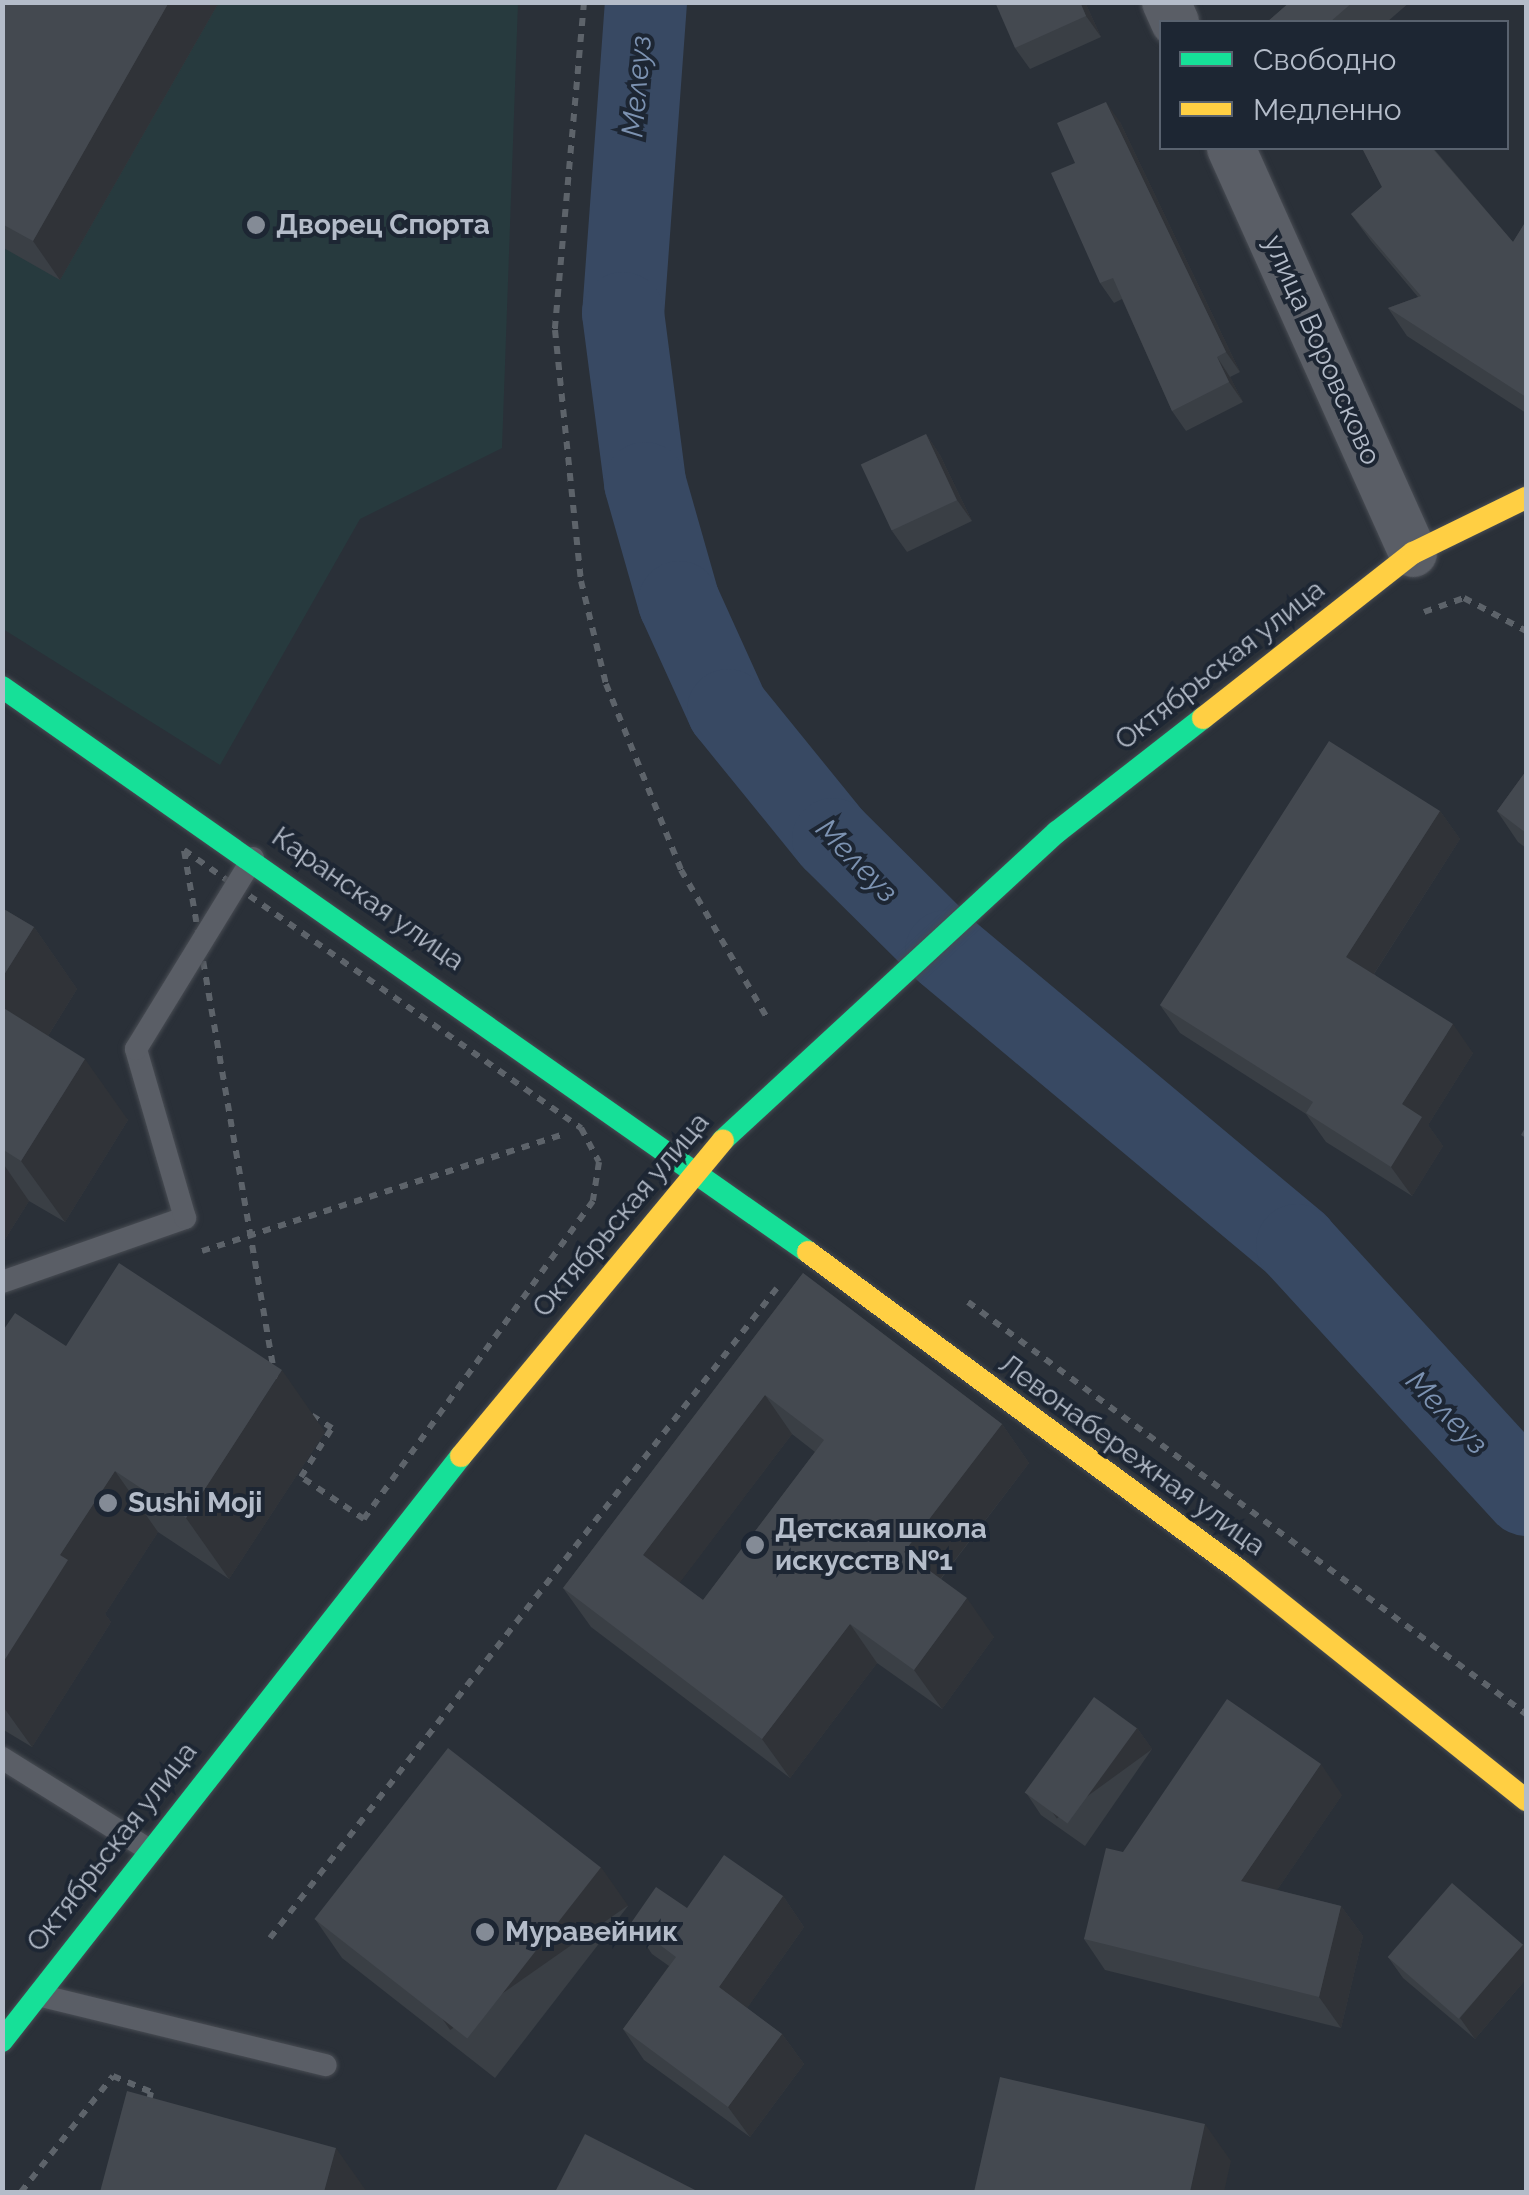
<!DOCTYPE html>
<meta charset="utf-8">
<style>
body{margin:0}
#map{position:relative;width:1529px;height:2195px;overflow:hidden;background:#2a3038;font-family:Raleway,sans-serif}
div>[style]{position:absolute}
.green>*{inset:0;background:#273a3e}
.river>*{height:82px;margin:-41px;padding:0 41px;transform-origin:41px;border-radius:41px;background:#384963}
.path>*{height:6px;margin-top:-3px;transform-origin:0;background:repeating-linear-gradient(90deg,#5d636a 0 8px,transparent 0 16px)}
.roads{filter:drop-shadow(0 0 2px #484c53) drop-shadow(0 0 2px #484c53)}
.lane>*{height:22px;margin:-11px;padding:0 11px;transform-origin:11px;border-radius:11px;background:#5a5e66}
.street>*{height:48px;margin:-24px;padding:0 24px;transform-origin:24px;border-radius:24px;background:#5a5e66}
.fast>*{height:22px;margin:-11px;padding:0 11px;transform-origin:11px;border-radius:11px;background:#16e098}
.slow>*{height:22px;margin:-11px;padding:0 11px;transform-origin:11px;border-radius:11px;background:#ffcf43}
.wall>*{inset:0;background:#3a3f45}
.shaded-wall>*{inset:0;background:#303338;transform-origin:0 0}
.building>*{inset:0;background:#444950;transform-origin:0 0}
.dots>*{width:28px;height:28px;translate:-50% -50%;box-sizing:border-box;border:5px solid #1d2633;border-radius:50%}
span{translate:-50% -50%;white-space:nowrap;text-align:center;line-height:1.15;-webkit-text-stroke:8px #1d2633;paint-order:stroke}
.poi-label{font-size:28px;color:#b4bcc9;font-weight:700}
.left{translate:0 -50%;text-align:left}
.street-label{font-size:28px;color:#b4bcc9}
.water-label{font-size:30px;color:#7c92b1;font-style:italic}
.frame{position:absolute;inset:0;border:5px solid #b4bcc9;pointer-events:none}
.legend{position:absolute;left:1159px;top:20px;width:350px;height:130px;box-sizing:border-box;background:#1d2633;border:2px solid #59626f;margin:0;padding:12px 18px;list-style:none;font-size:30px;color:#b4bcc9}
.legend li{display:flex;align-items:center;gap:20px;height:50px}
.legend b{width:50px;border:2px solid #59626f}
</style>
<div id="map">
<div class="green">
<div style="clip-path:polygon(2px 3px,518px 3px,502px 448px,360px 519px,220px 765px,3px 629px)"></div>
</div>
<div class="river">
<div style="left:646px;top:2px;width:312px;rotate:94.2deg"></div>
<div style="left:623px;top:313px;width:171px;rotate:82.6deg"></div>
<div style="left:645px;top:483px;width:124px;rotate:74.1deg"></div>
<div style="left:679px;top:602px;width:119px;rotate:65.6deg"></div>
<div style="left:728px;top:710px;width:166px;rotate:50.9deg"></div>
<div style="left:833px;top:839px;width:159px;rotate:44.7deg"></div>
<div style="left:946px;top:951px;width:458px;rotate:39.9deg"></div>
<div style="left:1297px;top:1245px;width:339px;rotate:47.5deg"></div>
</div>
<div class="path">
<div style="left:584px;top:2px;width:329px;rotate:95.1deg"></div>
<div style="left:555px;top:330px;width:252px;rotate:84.1deg"></div>
<div style="left:581px;top:581px;width:106px;rotate:76.4deg"></div>
<div style="left:606px;top:684px;width:201px;rotate:68deg"></div>
<div style="left:681px;top:870px;width:175px;rotate:59.8deg"></div>
<div style="left:1424px;top:612px;width:42px;rotate:-19.3deg"></div>
<div style="left:1464px;top:598px;width:70px;rotate:28deg"></div>
<div style="left:184px;top:850px;width:485px;rotate:35deg"></div>
<div style="left:581px;top:1128px;width:38px;rotate:62deg"></div>
<div style="left:599px;top:1162px;width:39px;rotate:99deg"></div>
<div style="left:593px;top:1201px;width:392px;rotate:125.8deg"></div>
<div style="left:364px;top:1519px;width:76px;rotate:-146.3deg"></div>
<div style="left:301px;top:1477px;width:58px;rotate:-57.7deg"></div>
<div style="left:332px;top:1428px;width:63px;rotate:-148.6deg"></div>
<div style="left:278px;top:1395px;width:553px;rotate:-99.79deg"></div>
<div style="left:202px;top:1251px;width:377px;rotate:-17.9deg"></div>
<div style="left:968px;top:1302px;width:694px;rotate:36.44deg"></div>
<div style="left:270px;top:1938px;width:824px;rotate:-52.05deg"></div>
<div style="left:21px;top:2192px;width:148px;rotate:-51.6deg"></div>
<div style="left:113px;top:2076px;width:41px;rotate:22.8deg"></div>
<div style="left:151px;top:2092px;width:13px;rotate:103deg"></div>
</div>
<div class="roads">
<div class="lane">
<div style="left:2px;top:1282px;width:194px;rotate:-19.3deg"></div>
<div style="left:185px;top:1218px;width:176px;rotate:-106.2deg"></div>
<div style="left:136px;top:1049px;width:224px;rotate:-58.5deg"></div>
<div style="left:2px;top:1758px;width:170px;rotate:32deg"></div>
<div style="left:38px;top:1995px;width:296px;rotate:13.7deg"></div>
</div>
<div class="street">
<div style="left:1166px;top:2px;width:22px;rotate:66deg"></div>
<div style="left:1231px;top:148px;width:444px;rotate:65.8deg"></div>
</div>
<div class="fast">
<div style="left:2px;top:687px;width:984px;rotate:35.03deg"></div>
<div style="left:723px;top:1140px;width:454px;rotate:-42.7deg"></div>
<div style="left:1057px;top:832px;width:185px;rotate:-38deg"></div>
<div style="left:2px;top:2041px;width:744px;rotate:-51.88deg"></div>
</div>
<div class="slow">
<div style="left:1203px;top:718px;width:267px;rotate:-38.2deg"></div>
<div style="left:1413px;top:553px;width:126px;rotate:-26deg"></div>
<div style="left:808px;top:1252px;width:536px;rotate:36.42deg"></div>
<div style="left:1239px;top:1570px;width:368px;rotate:38.7deg"></div>
<div style="left:461px;top:1456px;width:410px;rotate:-50.3deg"></div>
</div>
</div>
<div class="wall">
<div style="clip-path:polygon(2px 2px,219px 2px,60px 280px,2px 247px)"></div>
<div style="clip-path:polygon(1085px 2px,1101px 37px,1030px 69px,1015px 48px)"></div>
<div style="clip-path:polygon(1290px 2px,1410px 2px,1387px 22px,1267px 22px)"></div>
<div style="clip-path:polygon(1120px 122px,1240px 372px,1230px 377px,1243px 402px,1186px 431px,1172px 411px,1122px 299px,1114px 303px,1100px 283px,1075px 163px)"></div>
<div style="clip-path:polygon(1362px 148px,1437px 148px,1434px 149px,1513px 242px,1526px 221px,1526px 413px,1407px 336px,1388px 308px,1418px 297px,1371px 241px,1351px 214px,1382px 187px)"></div>
<div style="clip-path:polygon(926px 434px,940px 455px,972px 521px,907px 552px,892px 531px)"></div>
<div style="clip-path:polygon(1526px 771px,1526px 848px,1518px 842px,1497px 811px)"></div>
<div style="clip-path:polygon(1440px 811px,1460px 839px,1374px 974px,1473px 1053px,1428px 1125px,1443px 1146px,1412px 1196px,1326px 1142px,1306px 1114px,1180px 1033px,1160px 1005px)"></div>
<div style="clip-path:polygon(2px 908px,34px 927px,77px 989px,48px 1036px,128px 1120px,65px 1222px,29px 1201px,2px 1244px)"></div>
<div style="clip-path:polygon(evenodd,803px 1273px,1002px 1424px,1029px 1463px,941px 1579px,994px 1637px,942px 1709px,877px 1663px,790px 1778px,591px 1627px,563px 1588px,803px 1273px,792px 1434px,815px 1452px,703px 1600px,679px 1583px,792px 1434px)"></div>
<div style="clip-path:polygon(2px 1332px,66px 1346px,325px 1432px,229px 1579px,158px 1532px,105px 1614px,111px 1622px,32px 1747px,2px 1729px)"></div>
<div style="clip-path:polygon(1137px 1728px,1152px 1749px,1085px 1846px,1041px 1815px,1027px 1794px)"></div>
<div style="clip-path:polygon(1342px 1795px,1277px 1890px,1341px 1906px,1363px 1936px,1341px 2028px,1105px 1970px,1084px 1939px,1123px 1852px)"></div>
<div style="clip-path:polygon(783px 1896px,804px 1927px,747px 2008px,782px 2034px,804px 2064px,750px 2137px,644px 2060px,623px 2029px,669px 1966px,652px 1954px,631px 1923px,687px 1908px)"></div>
<div style="clip-path:polygon(628px 1906px,495px 2078px,342px 1958px,315px 1919px)"></div>
<div style="clip-path:polygon(1523px 1944px,1526px 1949px,1526px 1979px,1475px 2039px,1403px 1978px,1388px 1957px)"></div>
</div>
<div class="shaded-wall">
<div style="clip-path:polygon(169px 2px,219px 2px,60px 280px,33px 241px)"></div>
<div style="clip-path:polygon(1080px 2px,1085px 2px,1101px 37px,1086px 16px)"></div>
<div style="clip-path:polygon(1106px 102px,1120px 122px,1240px 372px,1226px 352px)"></div>
<div style="clip-path:polygon(1217px 357px,1230px 377px,1243px 402px,1229px 382px)"></div>
<div style="clip-path:polygon(926px 434px,940px 455px,972px 521px,957px 500px)"></div>
<div style="clip-path:polygon(1440px 811px,1460px 839px,1366px 986px,1346px 957px)"></div>
<div style="clip-path:polygon(34px 927px,77px 989px,33px 1060px,2px 1017px,2px 978px)"></div>
<div style="clip-path:polygon(1453px 1024px,1473px 1053px,1428px 1125px,1443px 1146px,1412px 1196px,1391px 1167px,1402px 1104px)"></div>
<div style="clip-path:polygon(85px 1059px,128px 1120px,65px 1222px,21px 1161px)"></div>
<div style="clip-path:polygon(2px 1162px,29px 1201px,2px 1244px)"></div>
<div style="clip-path:polygon(282px 1370px,325px 1432px,229px 1579px,186px 1518px)"></div>
<div style="clip-path:polygon(765px 1395px,792px 1434px,671px 1594px,643px 1555px)"></div>
<div style="clip-path:polygon(1002px 1424px,1029px 1463px,931px 1591px,904px 1552px)"></div>
<div style="clip-path:polygon(115px 1471px,158px 1532px,105px 1614px,111px 1622px,32px 1747px,2px 1705px,2px 1664px,60px 1555px)"></div>
<div style="clip-path:polygon(967px 1598px,994px 1637px,942px 1709px,914px 1670px)"></div>
<div style="clip-path:polygon(850px 1624px,877px 1663px,790px 1778px,762px 1739px)"></div>
<div style="left:1137px;top:1728px;width:26px;height:118px;rotate:54deg"></div>
<div style="clip-path:polygon(1321px 1764px,1342px 1795px,1262px 1912px,1241px 1881px)"></div>
<div style="left:601px;top:1867px;width:47px;height:217px;rotate:55deg"></div>
<div style="clip-path:polygon(783px 1896px,804px 1927px,740px 2018px,719px 1987px)"></div>
<div style="clip-path:polygon(1341px 1906px,1363px 1936px,1341px 2028px,1319px 1997px)"></div>
<div style="clip-path:polygon(1523px 1944px,1526px 1949px,1526px 1979px,1475px 2039px,1460px 2018px)"></div>
<div style="clip-path:polygon(782px 2034px,804px 2064px,750px 2137px,728px 2107px)"></div>
<div style="clip-path:polygon(1205px 2124px,1231px 2161px,1224px 2192px,1190px 2192px)"></div>
<div style="clip-path:polygon(336px 2148px,367px 2192px,324px 2192px)"></div>
</div>
<div class="building">
<div style="clip-path:polygon(2px 2px,169px 2px,33px 241px,2px 224px)"></div>
<div style="clip-path:polygon(995px 2px,1080px 2px,1086px 16px,1015px 48px)"></div>
<div style="clip-path:polygon(1290px 2px,1353px 2px,1330px 22px,1267px 22px)"></div>
<div style="clip-path:polygon(1106px 102px,1226px 352px,1217px 357px,1229px 382px,1172px 411px,1113px 278px,1100px 283px,1051px 173px,1075px 163px,1057px 123px)"></div>
<div style="clip-path:polygon(1362px 148px,1432px 148px,1513px 242px,1526px 221px,1526px 397px,1388px 308px,1421px 296px,1351px 214px,1382px 187px)"></div>
<div style="left:926px;top:434px;width:73px;height:72px;rotate:65deg"></div>
<div style="clip-path:polygon(1329px 741px,1440px 811px,1346px 957px,1453px 1024px,1402px 1104px,1422px 1117px,1391px 1167px,1306px 1113px,1313px 1102px,1160px 1005px)"></div>
<div style="clip-path:polygon(1526px 771px,1526px 833px,1497px 811px)"></div>
<div style="clip-path:polygon(2px 908px,34px 927px,2px 978px)"></div>
<div style="clip-path:polygon(2px 1007px,85px 1059px,21px 1161px,2px 1149px)"></div>
<div style="clip-path:polygon(1526px 1126px,1526px 1138px,1521px 1135px)"></div>
<div style="clip-path:polygon(119px 1263px,282px 1370px,186px 1518px,115px 1471px,60px 1555px,68px 1560px,2px 1664px,2px 1332px,15px 1313px,66px 1346px)"></div>
<div style="clip-path:polygon(evenodd,803px 1273px,1002px 1424px,904px 1552px,967px 1598px,914px 1670px,850px 1624px,762px 1739px,563px 1588px,803px 1273px,765px 1395px,824px 1440px,703px 1600px,643px 1555px,765px 1395px)"></div>
<div style="left:1094px;top:1697px;width:53px;height:118px;rotate:36deg"></div>
<div style="clip-path:polygon(1227px 1699px,1321px 1764px,1241px 1881px,1341px 1906px,1319px 1997px,1084px 1939px,1106px 1848px,1123px 1852px)"></div>
<div style="left:448px;top:1748px;width:194px;height:217px;rotate:38deg"></div>
<div style="clip-path:polygon(724px 1855px,783px 1896px,719px 1987px,782px 2034px,728px 2107px,623px 2029px,676px 1957px,631px 1923px,656px 1887px,687px 1908px)"></div>
<div style="left:1452px;top:1883px;width:94px;height:98px;rotate:41deg"></div>
<div style="clip-path:polygon(1000px 2077px,1205px 2124px,1190px 2192px,974px 2192px)"></div>
<div style="clip-path:polygon(127px 2091px,336px 2148px,324px 2192px,100px 2192px)"></div>
<div style="clip-path:polygon(585px 2134px,699px 2192px,555px 2192px)"></div>
</div>
<div class="dots">
<div style="left:256px;top:225px;background:#848b96"></div>
<div style="left:108px;top:1503px;background:#848b96"></div>
<div style="left:755px;top:1545px;background:#848b96"></div>
<div style="left:485px;top:1932px;background:#848b96"></div>
</div>
<div class="poi-label">
<span class="left" style="left:276px;top:225px">Дворец Спорта</span>
<span class="left" style="left:128px;top:1503px">Sushi Moji</span>
<span class="left" style="left:775px;top:1545px">Детская школа<br>искусств №1</span>
<span class="left" style="left:505px;top:1932px">Муравейник</span>
</div>
<div class="street-label">
<span style="left:1322px;top:350px;rotate:66deg">улица Воровсково</span>
<span style="left:1220px;top:665px;rotate:-38deg">Октябрьская улица</span>
<span style="left:368px;top:899px;rotate:35deg">Каранская улица</span>
<span style="left:621px;top:1215px;rotate:-50deg">Октябрьская улица</span>
<span style="left:1132px;top:1455px;rotate:36deg">Левонабережная улица</span>
<span style="left:112px;top:1847px;rotate:-52deg">Октябрьская улица</span>
</div>
<div class="water-label">
<span style="left:637px;top:86px;rotate:-85deg">Мелеуз</span>
<span style="left:857px;top:861px;rotate:46deg">Мелеуз</span>
<span style="left:1447px;top:1413px;rotate:46deg">Мелеуз</span>
</div>
<div class="frame"></div>
<ul class="legend">
<li><b style="height:12px;background:#16e098"></b>Свободно</li>
<li><b style="height:12px;background:#ffcf43"></b>Медленно</li>
</ul>
</div>
